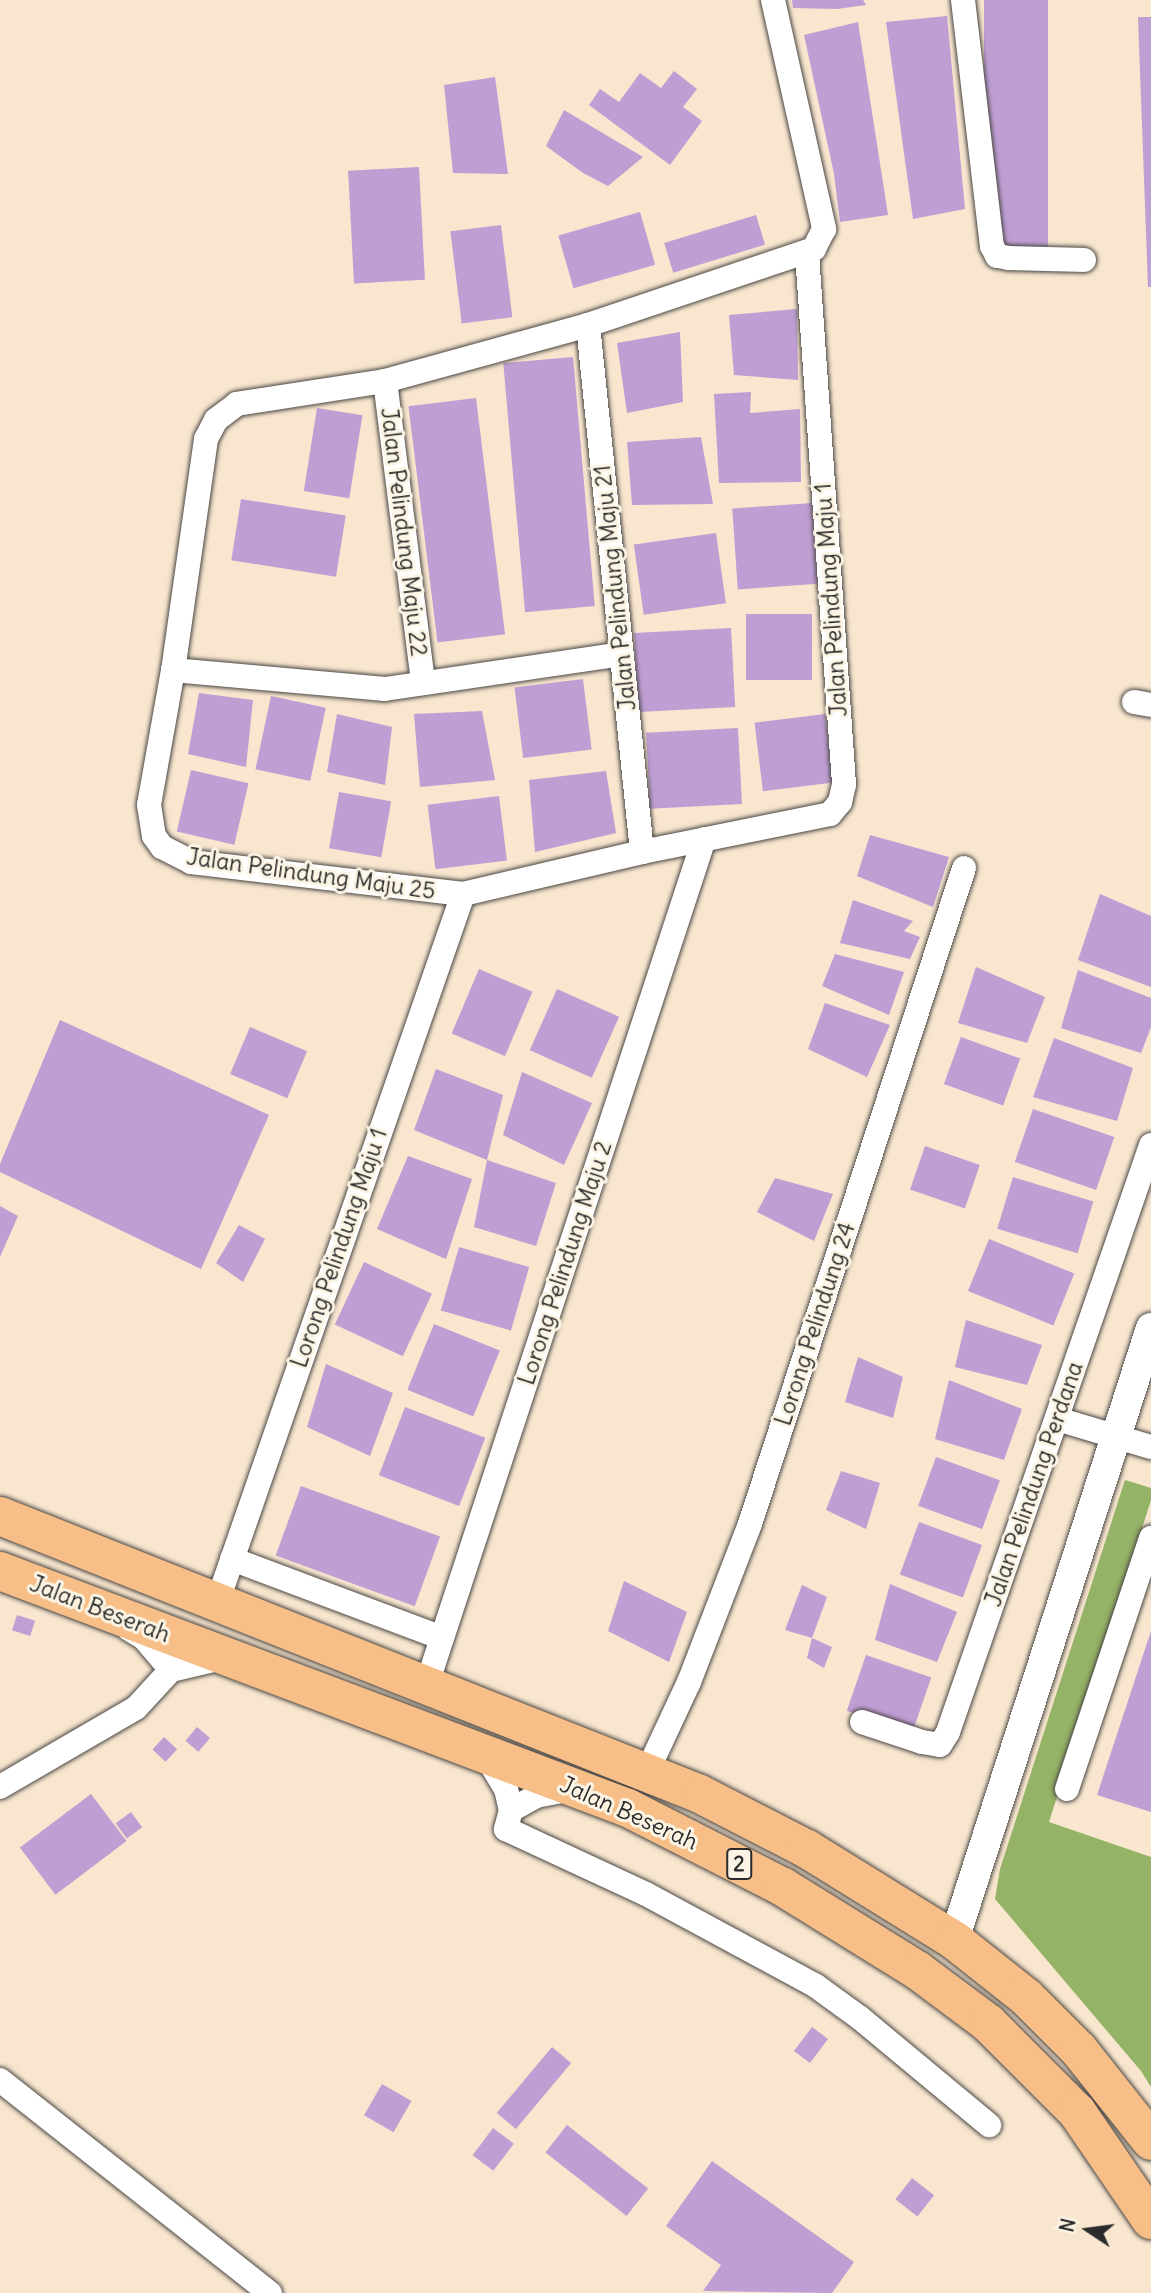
<!DOCTYPE html>
<style>
body{margin:0}
#map{position:relative;width:1151px;height:2293px;overflow:hidden;background:#f8e6cf;font-family:Delius,sans-serif}
div>[style]{position:absolute}
.forest>*{inset:0;background:#94b366}
.building>*{inset:0;background:#bf9ed4;transform-origin:0 0}
.roads{filter:drop-shadow(0 0 2px #4a4744) drop-shadow(0 0 2px #4a4744)}
.minor>*{height:24px;margin:-12px;padding:0 12px;transform-origin:12px;border-radius:12px;background:#fff}
.tertiary>*{height:30px;margin:-15px;padding:0 15px;transform-origin:15px;border-radius:15px;background:#fff}
.trunk>*{height:38px;margin:-19px;padding:0 19px;transform-origin:19px;border-radius:19px;background:#f7be87}
span{translate:-50% -50%;white-space:nowrap;text-align:center;line-height:1.15;-webkit-text-stroke:6px #fcf5e5;paint-order:stroke}
.shield-label span{padding:2px 5px;background:#fcf5e5;border:2px solid;border-radius:5px;-webkit-text-stroke-width:0}
.shield-label{font-size:21px;color:#2b2b2b;font-weight:700}
.street-label{font-size:23px;color:#2b2b2b}
.north{position:absolute;left:1053px;top:2195px;width:70px;height:70px;-webkit-text-stroke:5px #fcf5e5;paint-order:stroke;rotate:283deg;font-size:19px;font-weight:700;line-height:28px;text-align:center;color:#2b2b2b}
.north::after{content:'';display:block;margin:auto;width:24px;height:32px;background:#2b2b2b;clip-path:polygon(50% 0,100% 100%,50% 72%,0 100%)}
</style>
<div id="map">
<div class="forest">
<div style="clip-path:polygon(1125px 1480px,1151px 1488px,1151px 1500px,1049px 1822px,1151px 1857px,1151px 2087px,1141px 2071px,995px 1899px,1000px 1869px)"></div>
</div>
<div class="building">
<div style="clip-path:polygon(792px 0,863px 0,866px 5px,837px 9px,793px 8px)"></div>
<div style="left:984px;top:0;width:64px;height:248px"></div>
<div style="clip-path:polygon(947px 16px,965px 209px,913px 219px,886px 22px)"></div>
<div style="clip-path:polygon(1138px 17px,1151px 17px,1151px 287px,1148px 287px)"></div>
<div style="clip-path:polygon(858px 22px,888px 215px,840px 222px,834px 174px,804px 35px)"></div>
<div style="clip-path:polygon(674px 71px,697px 89px,683px 107px,702px 121px,670px 165px,589px 105px,600px 89px,619px 102px,640px 73px,661px 88px)"></div>
<div style="clip-path:polygon(495px 77px,508px 174px,453px 173px,444px 85px)"></div>
<div style="clip-path:polygon(564px 110px,643px 157px,608px 186px,583px 173px,546px 146px)"></div>
<div style="left:419px;top:167px;width:113px;height:71px;rotate:87deg"></div>
<div style="left:640px;top:212px;width:55px;height:85px;rotate:74deg"></div>
<div style="left:756px;top:215px;width:31px;height:96px;rotate:73deg"></div>
<div style="left:501px;top:225px;width:93px;height:51px;rotate:83deg"></div>
<div style="clip-path:polygon(797px 309px,798px 380px,734px 375px,729px 315px)"></div>
<div style="clip-path:polygon(680px 332px,683px 402px,627px 413px,617px 343px)"></div>
<div style="left:573px;top:357px;width:250px;height:70px;rotate:85deg"></div>
<div style="clip-path:polygon(751px 392px,750px 413px,800px 409px,801px 482px,719px 483px,714px 394px)"></div>
<div style="left:476px;top:398px;width:238px;height:68px;rotate:83deg"></div>
<div style="left:317px;top:408px;width:46px;height:84px;rotate:9deg"></div>
<div style="clip-path:polygon(701px 437px,713px 504px,632px 505px,627px 442px)"></div>
<div style="left:241px;top:499px;width:106px;height:62px;rotate:9deg"></div>
<div style="left:812px;top:503px;width:81px;height:80px;rotate:86deg"></div>
<div style="left:716px;top:533px;width:71px;height:83px;rotate:82deg"></div>
<div style="left:812px;top:614px;width:66px;height:66px;rotate:90deg"></div>
<div style="left:731px;top:628px;width:79px;height:97px;rotate:87deg"></div>
<div style="left:583px;top:679px;width:71px;height:69px;rotate:83deg"></div>
<div style="clip-path:polygon(199px 693px,253px 700px,246px 767px,188px 754px)"></div>
<div style="left:271px;top:696px;width:56px;height:75px;rotate:12deg"></div>
<div style="clip-path:polygon(482px 711px,495px 780px,420px 787px,414px 714px)"></div>
<div style="clip-path:polygon(337px 714px,392px 727px,385px 785px,327px 772px)"></div>
<div style="left:825px;top:714px;width:69px;height:71px;rotate:83deg"></div>
<div style="left:738px;top:728px;width:76px;height:92px;rotate:87deg"></div>
<div style="left:191px;top:770px;width:59px;height:63px;rotate:13deg"></div>
<div style="clip-path:polygon(606px 771px,616px 833px,535px 852px,529px 780px)"></div>
<div style="left:339px;top:792px;width:53px;height:57px;rotate:10deg"></div>
<div style="left:499px;top:796px;width:65px;height:72px;rotate:83deg"></div>
<div style="clip-path:polygon(870px 835px,949px 857px,933px 907px,857px 876px)"></div>
<div style="clip-path:polygon(1100px 894px,1151px 916px,1151px 987px,1078px 960px)"></div>
<div style="clip-path:polygon(853px 900px,913px 921px,904px 931px,920px 937px,910px 959px,840px 943px)"></div>
<div style="clip-path:polygon(835px 954px,904px 972px,889px 1015px,822px 986px)"></div>
<div style="clip-path:polygon(976px 967px,1045px 997px,1027px 1043px,958px 1023px)"></div>
<div style="left:479px;top:969px;width:58px;height:70px;rotate:23deg"></div>
<div style="clip-path:polygon(1078px 970px,1151px 998px,1151px 1027px,1141px 1053px,1061px 1028px)"></div>
<div style="left:557px;top:989px;width:68px;height:67px;rotate:24deg"></div>
<div style="clip-path:polygon(825px 1003px,890px 1025px,867px 1077px,808px 1049px)"></div>
<div style="clip-path:polygon(60px 1020px,269px 1115px,201px 1269px,0 1172px,0 1164px)"></div>
<div style="left:250px;top:1027px;width:62px;height:51px;rotate:23deg"></div>
<div style="left:961px;top:1037px;width:63px;height:50px;rotate:20deg"></div>
<div style="clip-path:polygon(1054px 1038px,1133px 1068px,1117px 1121px,1033px 1097px)"></div>
<div style="clip-path:polygon(436px 1069px,503px 1095px,487px 1160px,556px 1183px,536px 1246px,474px 1227px,487px 1160px,414px 1130px)"></div>
<div style="clip-path:polygon(522px 1072px,592px 1103px,564px 1165px,503px 1135px)"></div>
<div style="left:1033px;top:1109px;width:86px;height:56px;rotate:19deg"></div>
<div style="left:925px;top:1146px;width:58px;height:46px;rotate:19deg"></div>
<div style="clip-path:polygon(408px 1156px,472px 1179px,446px 1259px,377px 1229px)"></div>
<div style="left:1013px;top:1177px;width:84px;height:54px;rotate:17deg"></div>
<div style="clip-path:polygon(775px 1178px,833px 1194px,814px 1241px,757px 1212px)"></div>
<div style="clip-path:polygon(0 1206px,18px 1216px,0 1257px)"></div>
<div style="clip-path:polygon(239px 1225px,265px 1239px,243px 1282px,216px 1263px)"></div>
<div style="left:989px;top:1239px;width:92px;height:56px;rotate:22deg"></div>
<div style="left:459px;top:1247px;width:73px;height:66px;rotate:16deg"></div>
<div style="left:364px;top:1262px;width:75px;height:69px;rotate:25deg"></div>
<div style="clip-path:polygon(966px 1320px,1042px 1345px,1027px 1385px,955px 1367px)"></div>
<div style="left:434px;top:1324px;width:71px;height:71px;rotate:22deg"></div>
<div style="clip-path:polygon(858px 1357px,903px 1377px,893px 1418px,845px 1402px)"></div>
<div style="clip-path:polygon(326px 1364px,393px 1393px,370px 1456px,307px 1427px)"></div>
<div style="clip-path:polygon(949px 1380px,1022px 1409px,1004px 1460px,935px 1439px)"></div>
<div style="left:405px;top:1407px;width:86px;height:73px;rotate:21deg"></div>
<div style="left:936px;top:1457px;width:68px;height:52px;rotate:20deg"></div>
<div style="clip-path:polygon(841px 1471px,880px 1483px,866px 1529px,826px 1510px)"></div>
<div style="left:301px;top:1486px;width:148px;height:74px;rotate:20deg"></div>
<div style="left:919px;top:1522px;width:67px;height:56px;rotate:20deg"></div>
<div style="clip-path:polygon(624px 1581px,687px 1612px,669px 1662px,608px 1631px)"></div>
<div style="clip-path:polygon(890px 1584px,957px 1612px,937px 1662px,875px 1640px)"></div>
<div style="clip-path:polygon(802px 1585px,827px 1597px,812px 1638px,832px 1647px,824px 1668px,807px 1658px,812px 1638px,785px 1630px)"></div>
<div style="left:17px;top:1615px;width:19px;height:16px;rotate:18deg"></div>
<div style="clip-path:polygon(1151px 1631px,1151px 1812px,1097px 1795px)"></div>
<div style="left:866px;top:1655px;width:69px;height:59px;rotate:19deg"></div>
<div style="left:197px;top:1727px;width:17px;height:18px;rotate:40deg"></div>
<div style="left:164px;top:1737px;width:18px;height:17px;rotate:43deg"></div>
<div style="left:91px;top:1794px;width:59px;height:89px;rotate:53deg"></div>
<div style="left:131px;top:1812px;width:19px;height:19px;rotate:54deg"></div>
<div style="left:812px;top:2027px;width:20px;height:30px;rotate:37deg"></div>
<div style="left:552px;top:2047px;width:25px;height:86px;rotate:40deg"></div>
<div style="left:382px;top:2084px;width:34px;height:36px;rotate:30deg"></div>
<div style="left:567px;top:2125px;width:103px;height:35px;rotate:38deg"></div>
<div style="left:493px;top:2128px;width:26px;height:34px;rotate:37deg"></div>
<div style="clip-path:polygon(712px 2161px,854px 2262px,832px 2293px,703px 2291px,721px 2265px,666px 2226px)"></div>
<div style="left:912px;top:2178px;width:28px;height:27px;rotate:38deg"></div>
</div>
<div class="roads">
<div class="minor">
<div style="left:773px;top:0;width:235px;rotate:77.4deg"></div>
<div style="left:824px;top:229px;width:22px;rotate:117deg"></div>
<div style="left:814px;top:249px;width:238px;rotate:161.4deg"></div>
<div style="left:588px;top:325px;width:211px;rotate:164.6deg"></div>
<div style="left:385px;top:381px;width:150px;rotate:171.2deg"></div>
<div style="left:237px;top:404px;width:26px;rotate:143deg"></div>
<div style="left:216px;top:420px;width:21px;rotate:118deg"></div>
<div style="left:206px;top:439px;width:233px;rotate:98.1deg"></div>
<div style="left:173px;top:670px;width:137px;rotate:100.1deg"></div>
<div style="left:149px;top:805px;width:31px;rotate:81deg"></div>
<div style="left:154px;top:836px;width:14px;rotate:54deg"></div>
<div style="left:162px;top:847px;width:33px;rotate:27deg"></div>
<div style="left:191px;top:862px;width:274px;rotate:6.7deg"></div>
<div style="left:463px;top:894px;width:184px;rotate:-13.2deg"></div>
<div style="left:642px;top:852px;width:192px;rotate:-11.4deg"></div>
<div style="left:830px;top:814px;width:16px;rotate:-50deg"></div>
<div style="left:840px;top:802px;width:18px;rotate:-77deg"></div>
<div style="left:844px;top:784px;width:531px;rotate:-93.99deg"></div>
<div style="left:963px;top:0;width:248px;rotate:83.3deg"></div>
<div style="left:992px;top:246px;width:11px;rotate:63deg"></div>
<div style="left:997px;top:256px;width:12px;rotate:9deg"></div>
<div style="left:1009px;top:258px;width:75px;rotate:1.5deg"></div>
<div style="left:588px;top:325px;width:530px;rotate:84.15deg"></div>
<div style="left:385px;top:381px;width:304px;rotate:82.8deg"></div>
<div style="left:173px;top:670px;width:213px;rotate:5.1deg"></div>
<div style="left:385px;top:689px;width:239px;rotate:-8.4deg"></div>
<div style="left:1134px;top:702px;width:17px;rotate:10deg"></div>
<div style="left:1057px;top:1419px;width:98px;rotate:16.6deg"></div>
<div style="left:232px;top:1559px;width:224px;rotate:20.6deg"></div>
<div style="left:217px;top:1603px;width:750px;rotate:-70.86deg"></div>
<div style="left:129px;top:1629px;width:17px;rotate:31deg"></div>
<div style="left:144px;top:1638px;width:42px;rotate:49.8deg"></div>
<div style="left:426px;top:1687px;width:892px;rotate:-71.85deg"></div>
<div style="left:862px;top:1722px;width:63px;rotate:18.4deg"></div>
<div style="left:922px;top:1742px;width:18px;rotate:9deg"></div>
<div style="left:940px;top:1745px;width:15px;rotate:-58deg"></div>
<div style="left:948px;top:1732px;width:621px;rotate:-70.92deg"></div>
<div style="left:486px;top:1756px;width:39px;rotate:59deg"></div>
<div style="left:506px;top:1789px;width:22px;rotate:77deg"></div>
<div style="left:511px;top:1810px;width:20px;rotate:105deg"></div>
<div style="left:506px;top:1829px;width:154px;rotate:24.9deg"></div>
<div style="left:646px;top:1894px;width:193px;rotate:28.4deg"></div>
<div style="left:816px;top:1986px;width:54px;rotate:36deg"></div>
<div style="left:860px;top:2018px;width:168px;rotate:39.7deg"></div>
<div style="left:647px;top:1772px;width:99px;rotate:-65deg"></div>
<div style="left:689px;top:1682px;width:169px;rotate:-68.9deg"></div>
<div style="left:750px;top:1524px;width:690px;rotate:-71.93deg"></div>
<div style="left:0;top:1787px;width:157px;rotate:-30.2deg"></div>
<div style="left:136px;top:1708px;width:52px;rotate:-47.4deg"></div>
<div style="left:171px;top:1670px;width:52px;rotate:-13.2deg"></div>
<div style="left:1067px;top:1789px;width:265px;rotate:-71.5deg"></div>
<div style="left:511px;top:1810px;width:29px;rotate:-29deg"></div>
<div style="left:536px;top:1796px;width:38px;rotate:-11deg"></div>
<div style="left:0;top:2080px;width:344px;rotate:38.3deg"></div>
</div>
<div class="tertiary">
<div style="left:954px;top:1940px;width:643px;rotate:-72.16deg"></div>
</div>
<div class="trunk">
<div style="left:0;top:1516px;width:753px;rotate:21.66deg"></div>
<div style="left:700px;top:1794px;width:120px;rotate:27.2deg"></div>
<div style="left:807px;top:1849px;width:173px;rotate:31.8deg"></div>
<div style="left:954px;top:1940px;width:92px;rotate:38.4deg"></div>
<div style="left:1026px;top:1997px;width:75px;rotate:45deg"></div>
<div style="left:1079px;top:2050px;width:116px;rotate:51.6deg"></div>
<div style="left:0;top:1571px;width:671px;rotate:20.68deg"></div>
<div style="left:628px;top:1808px;width:174px;rotate:27deg"></div>
<div style="left:783px;top:1887px;width:158px;rotate:31.8deg"></div>
<div style="left:917px;top:1970px;width:89px;rotate:36.7deg"></div>
<div style="left:988px;top:2023px;width:126px;rotate:45deg"></div>
<div style="left:1077px;top:2112px;width:131px;rotate:55.6deg"></div>
</div>
</div>
<div class="shield-label">
<span style="left:739px;top:1864px">2</span>
</div>
<div class="street-label">
<span style="left:404px;top:532px;rotate:83deg">Jalan Pelindung Maju 22</span>
<span style="left:615px;top:588px;rotate:-96deg">Jalan Pelindung Maju 21</span>
<span style="left:831px;top:600px;rotate:-94deg">Jalan Pelindung Maju 1</span>
<span style="left:311px;top:874px;rotate:8deg">Jalan Pelindung Maju 25</span>
<span style="left:339px;top:1248px;rotate:-71deg">Lorong Pelindung Maju 1</span>
<span style="left:565px;top:1263px;rotate:-72deg">Lorong Pelindung Maju 2</span>
<span style="left:815px;top:1324px;rotate:-72deg">Lorong Pelindung 24</span>
<span style="left:1034px;top:1484px;rotate:-71deg">Jalan Pelindung Perdana</span>
<span style="left:100px;top:1609px;rotate:21deg">Jalan Beserah</span>
<span style="left:629px;top:1813px;rotate:24deg">Jalan Beserah</span>
</div>
<div class="north">N</div>
</div>
